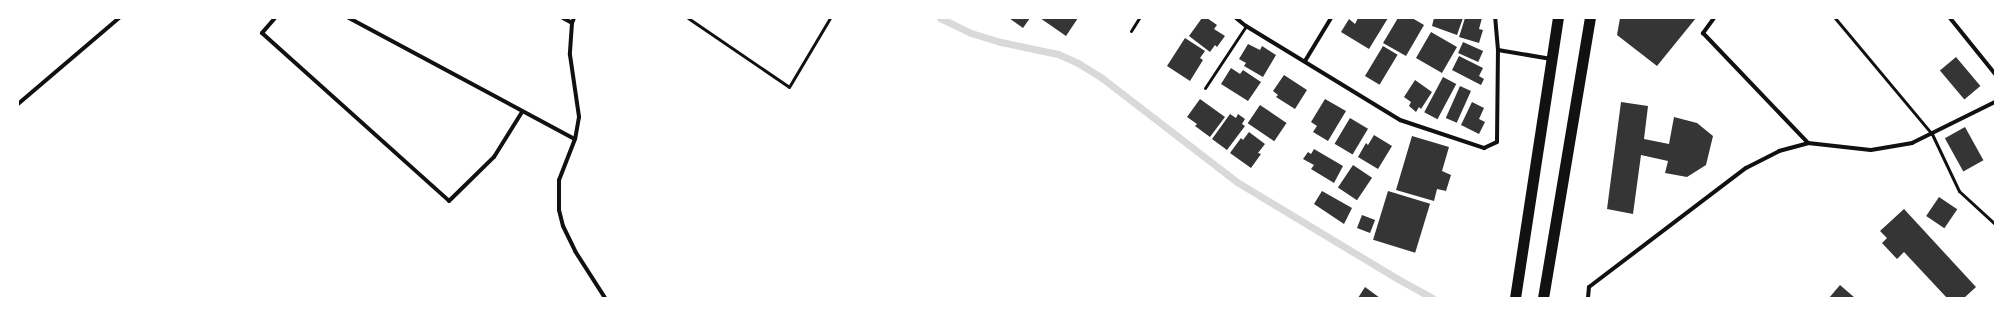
<!DOCTYPE html>
<style>
body{margin:0}
#map{position:relative;width:2013px;height:316px;overflow:hidden;background:#fff;font-family:"Roboto Serif",serif}
div>[style]{position:absolute}
.stream>*{height:7px;margin:-3.5px;padding:0 3.5px;transform-origin:3.5px;border-radius:3.5px;background:#d9d9d9}
.building>*{inset:0;background:#353535;transform-origin:0 0}
.service>*{height:3px;margin:-1.5px;padding:0 1.5px;transform-origin:1.5px;border-radius:1.5px;background:#111}
.minor>*{height:4px;margin:-2px;padding:0 2px;transform-origin:2px;border-radius:2px;background:#111}
.trunk>*{height:11px;margin:-5.5px;padding:0 5.5px;transform-origin:5.5px;border-radius:5.5px;background:#111}
span{translate:-50% -50%;white-space:nowrap;text-align:center;line-height:1.15;-webkit-text-stroke:3px #fff;paint-order:stroke}
.frame{position:absolute;inset:0;border:19px solid #fff;pointer-events:none}
</style>
<div id="map">
<div class="stream">
<div style="left:940px;top:18px;width:34px;rotate:26deg"></div>
<div style="left:971px;top:33px;width:31px;rotate:17deg"></div>
<div style="left:1001px;top:42px;width:58px;rotate:11.9deg"></div>
<div style="left:1058px;top:54px;width:22px;rotate:24deg"></div>
<div style="left:1078px;top:63px;width:28px;rotate:32deg"></div>
<div style="left:1102px;top:78px;width:170px;rotate:37.6deg"></div>
<div style="left:1237px;top:182px;width:188px;rotate:31.1deg"></div>
<div style="left:1398px;top:279px;width:39px;rotate:29deg"></div>
</div>
<div class="building">
<div style="clip-path:polygon(1009px 18px,1030px 18px,1023px 28px)"></div>
<div style="clip-path:polygon(1040px 18px,1078px 18px,1066px 36px)"></div>
<div style="clip-path:polygon(1202px 18px,1207px 18px,1217px 25px,1214px 29px,1225px 36px,1217px 47px,1215px 45px,1210px 52px,1189px 36px)"></div>
<div style="clip-path:polygon(1358px 18px,1388px 18px,1369px 49px,1341px 32px,1349px 19px,1355px 24px)"></div>
<div style="clip-path:polygon(1398px 18px,1412px 18px,1424px 25px,1406px 56px,1383px 43px)"></div>
<div style="clip-path:polygon(1434px 18px,1463px 18px,1457px 35px,1432px 26px)"></div>
<div style="clip-path:polygon(1465px 18px,1482px 18px,1479px 29px,1483px 30px,1479px 43px,1459px 37px)"></div>
<div style="clip-path:polygon(1620px 18px,1696px 18px,1657px 66px,1617px 35px)"></div>
<div style="left:1431px;top:32px;width:30px;height:30px;rotate:30deg"></div>
<div style="clip-path:polygon(1185px 38px,1205px 51px,1200px 58px,1203px 60px,1190px 81px,1167px 66px)"></div>
<div style="left:1463px;top:42px;width:22px;height:12px;rotate:24deg"></div>
<div style="clip-path:polygon(1248px 44px,1260px 50px,1262px 46px,1276px 55px,1263px 77px,1244px 66px,1246px 63px,1239px 59px)"></div>
<div style="left:1383px;top:46px;width:17px;height:35px;rotate:31deg"></div>
<div style="clip-path:polygon(1459px 56px,1483px 68px,1479px 76px,1484px 79px,1481px 85px,1452px 70px)"></div>
<div style="left:1956px;top:57px;width:38px;height:21px;rotate:50deg"></div>
<div style="clip-path:polygon(1231px 68px,1240px 74px,1243px 70px,1261px 82px,1248px 101px,1221px 84px)"></div>
<div style="clip-path:polygon(1284px 75px,1307px 90px,1295px 109px,1276px 97px,1278px 95px,1273px 91px)"></div>
<div style="left:1443px;top:77px;width:15px;height:40px;rotate:28deg"></div>
<div style="clip-path:polygon(1415px 80px,1432px 92px,1421px 109px,1419px 107px,1416px 112px,1409px 106px,1411px 102px,1404px 97px)"></div>
<div style="left:1460px;top:86px;width:12px;height:35px;rotate:24deg"></div>
<div style="clip-path:polygon(1200px 99px,1225px 117px,1210px 137px,1195px 126px,1197px 124px,1187px 117px)"></div>
<div style="clip-path:polygon(1325px 99px,1346px 111px,1328px 141px,1313px 132px,1317px 126px,1311px 122px)"></div>
<div style="clip-path:polygon(1472px 102px,1484px 108px,1479px 119px,1485px 122px,1479px 134px,1461px 125px)"></div>
<div style="clip-path:polygon(1621px 102px,1648px 106px,1644px 139px,1669px 144px,1674px 117px,1697px 123px,1713px 136px,1706px 165px,1687px 177px,1665px 173px,1668px 161px,1641px 155px,1633px 214px,1607px 209px)"></div>
<div style="left:1260px;top:105px;width:32px;height:22px;rotate:34deg"></div>
<div style="clip-path:polygon(1230px 114px,1236px 118px,1238px 114px,1245px 119px,1242px 124px,1245px 126px,1227px 150px,1212px 139px)"></div>
<div style="left:1350px;top:118px;width:21px;height:30px;rotate:31deg"></div>
<div style="left:1965px;top:127px;width:38px;height:23px;rotate:61deg"></div>
<div style="clip-path:polygon(1249px 132px,1265px 144px,1258px 153px,1261px 154px,1251px 168px,1230px 153px,1241px 138px,1243px 140px)"></div>
<div style="clip-path:polygon(1374px 135px,1392px 146px,1378px 169px,1358px 157px,1366px 143px,1368px 145px)"></div>
<div style="clip-path:polygon(1412px 136px,1449px 147px,1442px 171px,1451px 175px,1446px 191px,1437px 189px,1434px 201px,1396px 190px)"></div>
<div style="clip-path:polygon(1314px 149px,1343px 166px,1334px 183px,1311px 169px,1314px 165px,1303px 159px,1308px 152px,1311px 154px)"></div>
<div style="left:1353px;top:165px;width:23px;height:27px;rotate:34deg"></div>
<div style="clip-path:polygon(1322px 191px,1352px 208px,1344px 224px,1314px 204px)"></div>
<div style="left:1388px;top:191px;width:44px;height:51px;rotate:17deg"></div>
<div style="left:1939px;top:197px;width:22px;height:23px;rotate:34deg"></div>
<div style="clip-path:polygon(1904px 209px,1976px 287px,1964px 298px,1947px 298px,1904px 252px,1897px 259px,1882px 243px,1887px 238px,1880px 231px)"></div>
<div style="left:1362px;top:215px;width:14px;height:14px;rotate:21deg"></div>
<div style="clip-path:polygon(1840px 285px,1855px 298px,1829px 298px)"></div>
<div style="clip-path:polygon(1365px 287px,1380px 298px,1358px 298px)"></div>
</div>
<div class="service">
<div style="left:688px;top:18px;width:122px;rotate:34.3deg"></div>
<div style="left:789px;top:87px;width:80px;rotate:-59.3deg"></div>
<div style="left:1835px;top:18px;width:151px;rotate:50.1deg"></div>
<div style="left:1932px;top:134px;width:63px;rotate:64.7deg"></div>
<div style="left:1959px;top:191px;width:49px;rotate:42.5deg"></div>
<div style="left:1131px;top:31px;width:15px;rotate:-58deg"></div>
<div style="left:1205px;top:88px;width:74px;rotate:-56.5deg"></div>
</div>
<div class="minor">
<div style="left:275px;top:18px;width:20px;rotate:131deg"></div>
<div style="left:262px;top:33px;width:251px;rotate:41.9deg"></div>
<div style="left:449px;top:201px;width:63px;rotate:-44.4deg"></div>
<div style="left:494px;top:157px;width:53px;rotate:-58.1deg"></div>
<div style="left:349px;top:18px;width:256px;rotate:28.2deg"></div>
<div style="left:563px;top:18px;width:10px;rotate:29deg"></div>
<div style="left:574px;top:18px;width:5px;rotate:112deg"></div>
<div style="left:572px;top:23px;width:32px;rotate:94deg"></div>
<div style="left:570px;top:55px;width:63px;rotate:81.7deg"></div>
<div style="left:579px;top:117px;width:22px;rotate:100deg"></div>
<div style="left:575px;top:139px;width:44px;rotate:111.3deg"></div>
<div style="left:559px;top:180px;width:30px;rotate:90deg"></div>
<div style="left:559px;top:210px;width:16px;rotate:76deg"></div>
<div style="left:563px;top:226px;width:28px;rotate:64deg"></div>
<div style="left:575px;top:251px;width:56px;rotate:57.4deg"></div>
<div style="left:1236px;top:18px;width:13px;rotate:39deg"></div>
<div style="left:1246px;top:26px;width:180px;rotate:31.4deg"></div>
<div style="left:1400px;top:120px;width:89px;rotate:18.4deg"></div>
<div style="left:1484px;top:148px;width:14px;rotate:-25deg"></div>
<div style="left:1497px;top:142px;width:92px;rotate:-89.4deg"></div>
<div style="left:1498px;top:50px;width:32px;rotate:-95deg"></div>
<div style="left:1714px;top:18px;width:19px;rotate:126deg"></div>
<div style="left:1703px;top:33px;width:152px;rotate:46.3deg"></div>
<div style="left:1950px;top:18px;width:72px;rotate:51.2deg"></div>
<div style="left:1498px;top:50px;width:54px;rotate:9.6deg"></div>
<div style="left:1305px;top:61px;width:50px;rotate:-58.8deg"></div>
<div style="left:18px;top:104px;width:133px;rotate:-40.4deg"></div>
<div style="left:1588px;top:298px;width:11px;rotate:-85deg"></div>
<div style="left:1589px;top:287px;width:197px;rotate:-37.2deg"></div>
<div style="left:1746px;top:168px;width:37px;rotate:-27deg"></div>
<div style="left:1779px;top:151px;width:30px;rotate:-15deg"></div>
<div style="left:1808px;top:143px;width:63px;rotate:6.3deg"></div>
<div style="left:1871px;top:150px;width:42px;rotate:-9.7deg"></div>
<div style="left:1912px;top:143px;width:93px;rotate:-26.3deg"></div>
</div>
<div class="trunk">
<div style="left:1515px;top:298px;width:283px;rotate:-81.3deg"></div>
<div style="left:1543px;top:298px;width:284px;rotate:-80.5deg"></div>
</div>
<div class="frame"></div>
</div>
